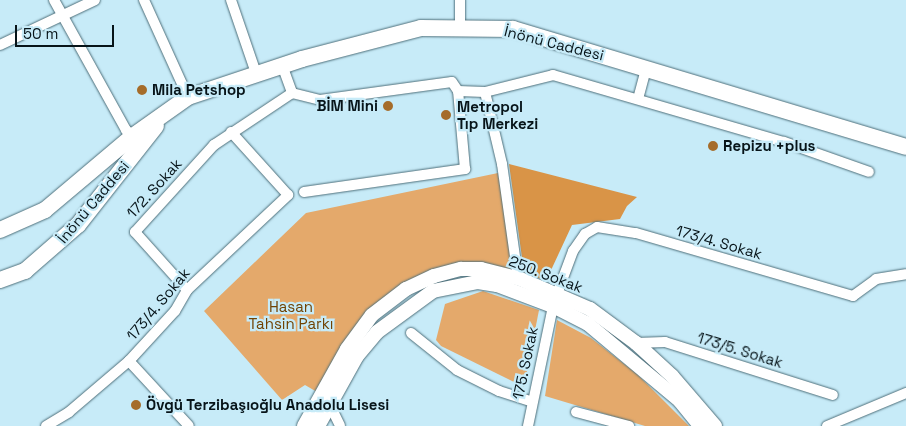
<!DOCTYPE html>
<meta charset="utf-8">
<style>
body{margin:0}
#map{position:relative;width:906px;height:426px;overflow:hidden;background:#c7ebf8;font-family:"Space Grotesk",sans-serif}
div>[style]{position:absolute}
.green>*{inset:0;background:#e4a96b}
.forest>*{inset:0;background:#d99447}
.roads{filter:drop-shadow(0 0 1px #4e6f7a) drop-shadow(0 0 1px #4e6f7a)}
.street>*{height:10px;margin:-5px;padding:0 5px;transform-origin:5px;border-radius:5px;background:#fff}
.secondary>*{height:14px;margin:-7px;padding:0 7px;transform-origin:7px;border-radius:7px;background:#fff}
.primary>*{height:16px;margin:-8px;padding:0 8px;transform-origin:8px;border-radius:8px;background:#fff}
.dots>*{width:14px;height:14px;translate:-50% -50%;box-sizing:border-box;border:2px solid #c7ebf8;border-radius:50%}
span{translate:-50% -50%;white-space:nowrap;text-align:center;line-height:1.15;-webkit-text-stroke:4.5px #c7ebf8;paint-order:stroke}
.street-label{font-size:15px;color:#071419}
.poi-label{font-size:15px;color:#071419;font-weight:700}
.left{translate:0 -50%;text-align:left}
.right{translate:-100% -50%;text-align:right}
.park-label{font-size:15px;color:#704304}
.scale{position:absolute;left:15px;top:25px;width:99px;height:22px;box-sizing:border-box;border:2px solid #071419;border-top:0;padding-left:6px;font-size:15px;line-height:18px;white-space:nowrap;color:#071419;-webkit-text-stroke:4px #c7ebf8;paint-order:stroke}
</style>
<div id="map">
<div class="green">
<div style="clip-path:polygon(498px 173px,514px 272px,494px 266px,408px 281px,379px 301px,361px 319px,317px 392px,305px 385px,282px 400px,204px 311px,306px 213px)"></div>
<div style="clip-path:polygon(483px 291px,539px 310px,524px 387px,441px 346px,436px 340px,445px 304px)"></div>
<div style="clip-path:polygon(557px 320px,591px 338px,637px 374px,689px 426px,645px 426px,545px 396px)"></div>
</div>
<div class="forest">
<div style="clip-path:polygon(509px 164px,637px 197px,627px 206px,620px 219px,572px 225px,546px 281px,524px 272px)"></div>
</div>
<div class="roads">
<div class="street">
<div style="left:54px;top:0;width:149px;rotate:61deg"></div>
<div style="left:126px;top:130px;width:9px;rotate:41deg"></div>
<div style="left:144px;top:0;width:107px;rotate:65.6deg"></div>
<div style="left:231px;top:0;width:77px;rotate:71.1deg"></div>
<div style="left:460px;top:26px;width:26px;rotate:-90deg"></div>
<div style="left:0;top:45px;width:105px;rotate:-25.3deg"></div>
<div style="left:282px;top:65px;width:30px;rotate:70deg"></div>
<div style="left:292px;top:93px;width:29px;rotate:14deg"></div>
<div style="left:320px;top:100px;width:133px;rotate:-7.8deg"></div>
<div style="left:452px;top:82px;width:11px;rotate:56deg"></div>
<div style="left:458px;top:91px;width:27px;rotate:2deg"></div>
<div style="left:485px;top:92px;width:70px;rotate:-14deg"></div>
<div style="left:553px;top:75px;width:241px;rotate:16.2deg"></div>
<div style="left:784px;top:142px;width:90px;rotate:19.4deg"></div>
<div style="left:485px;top:92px;width:74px;rotate:76.7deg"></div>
<div style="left:502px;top:164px;width:115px;rotate:82deg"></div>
<div style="left:638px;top:99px;width:31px;rotate:-75deg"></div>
<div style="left:304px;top:192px;width:163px;rotate:-8.1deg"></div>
<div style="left:465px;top:169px;width:78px;rotate:-95.1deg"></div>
<div style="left:187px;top:290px;width:78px;rotate:-131.9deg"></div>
<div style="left:135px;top:232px;width:118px;rotate:-47.8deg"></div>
<div style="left:214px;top:145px;width:94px;rotate:-33.7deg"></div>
<div style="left:557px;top:294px;width:46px;rotate:-69.6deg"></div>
<div style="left:573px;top:251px;width:21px;rotate:-55deg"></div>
<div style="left:585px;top:234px;width:14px;rotate:-30deg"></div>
<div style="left:597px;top:227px;width:39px;rotate:9deg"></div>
<div style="left:636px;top:233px;width:226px;rotate:16.2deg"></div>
<div style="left:853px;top:296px;width:29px;rotate:-36deg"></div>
<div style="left:876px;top:279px;width:30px;rotate:-9deg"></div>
<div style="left:411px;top:333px;width:59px;rotate:38.8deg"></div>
<div style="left:457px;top:370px;width:47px;rotate:26.6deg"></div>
<div style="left:499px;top:391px;width:35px;rotate:18deg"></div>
<div style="left:636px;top:343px;width:29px;rotate:-2deg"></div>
<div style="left:665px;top:342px;width:176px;rotate:17.5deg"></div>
<div style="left:129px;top:361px;width:88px;rotate:47.3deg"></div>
<div style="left:329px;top:403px;width:25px;rotate:64deg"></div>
<div style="left:576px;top:412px;width:55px;rotate:14.8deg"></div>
<div style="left:46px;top:426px;width:27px;rotate:-31deg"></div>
<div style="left:69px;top:412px;width:79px;rotate:-40.4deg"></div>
<div style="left:129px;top:361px;width:68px;rotate:-47.4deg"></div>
<div style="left:175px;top:311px;width:24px;rotate:-60deg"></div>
<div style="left:187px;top:290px;width:139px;rotate:-43.2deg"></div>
<div style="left:288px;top:195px;width:85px;rotate:-132.1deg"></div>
<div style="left:528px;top:426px;width:123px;rotate:-78.2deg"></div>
<div style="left:827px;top:426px;width:86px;rotate:-22.7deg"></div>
</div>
<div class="secondary">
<div style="left:304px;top:426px;width:88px;rotate:-60.8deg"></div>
<div style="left:347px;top:349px;width:42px;rotate:-53.7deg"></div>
<div style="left:372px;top:315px;width:43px;rotate:-37.4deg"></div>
<div style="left:406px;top:289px;width:31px;rotate:-25deg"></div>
<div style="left:434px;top:276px;width:28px;rotate:-15deg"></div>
<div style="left:461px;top:269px;width:20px"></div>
<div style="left:481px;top:269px;width:38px;rotate:14deg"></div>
<div style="left:518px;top:278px;width:78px;rotate:23.3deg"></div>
<div style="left:590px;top:309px;width:57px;rotate:36.5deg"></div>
<div style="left:636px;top:343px;width:49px;rotate:42.5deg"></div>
<div style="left:672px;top:376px;width:66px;rotate:49.3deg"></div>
<div style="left:318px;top:426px;width:80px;rotate:-60.9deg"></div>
<div style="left:357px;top:356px;width:31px;rotate:-50deg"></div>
<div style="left:377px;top:332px;width:69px;rotate:-36.2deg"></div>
<div style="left:433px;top:291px;width:46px;rotate:-11.3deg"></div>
<div style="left:478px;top:282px;width:19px;rotate:9deg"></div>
<div style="left:497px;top:285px;width:60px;rotate:20.6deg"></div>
<div style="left:553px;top:306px;width:39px;rotate:27deg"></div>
<div style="left:588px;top:324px;width:120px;rotate:39.9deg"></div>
<div style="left:680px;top:401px;width:32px;rotate:51deg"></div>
</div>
<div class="primary">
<div style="left:0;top:230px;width:49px;rotate:-24deg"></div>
<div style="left:45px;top:210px;width:115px;rotate:-40.1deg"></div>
<div style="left:133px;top:136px;width:67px;rotate:-35.3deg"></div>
<div style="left:188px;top:97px;width:120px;rotate:-18.4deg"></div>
<div style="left:302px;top:59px;width:123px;rotate:-14.6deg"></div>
<div style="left:421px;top:28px;width:92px;rotate:0.6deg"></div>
<div style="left:513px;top:29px;width:410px;rotate:16.7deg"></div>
<div style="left:0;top:280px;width:27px;rotate:-20deg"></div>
<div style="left:25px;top:271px;width:70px;rotate:-41deg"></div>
<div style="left:78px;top:225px;width:126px;rotate:-51.8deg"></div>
</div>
</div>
<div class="dots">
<div style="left:142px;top:90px;background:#a56c2a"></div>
<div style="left:388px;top:106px;background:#a56c2a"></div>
<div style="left:446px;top:115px;background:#a56c2a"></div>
<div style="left:713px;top:146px;background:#a56c2a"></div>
<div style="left:136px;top:405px;background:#a56c2a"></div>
</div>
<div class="street-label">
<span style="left:554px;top:43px;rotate:14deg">İnönü Caddesi</span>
<span style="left:154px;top:188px;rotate:-48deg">172. Sokak</span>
<span style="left:93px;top:202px;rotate:-50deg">İnönü Caddesi</span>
<span style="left:719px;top:242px;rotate:16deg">173/4. Sokak</span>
<span style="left:546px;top:274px;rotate:21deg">250. Sokak</span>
<span style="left:158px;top:304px;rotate:-50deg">173/4. Sokak</span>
<span style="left:740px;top:350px;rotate:17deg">173/5. Sokak</span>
<span style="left:525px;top:363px;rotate:-78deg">175. Sokak</span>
</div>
<div class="poi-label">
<span class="left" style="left:152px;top:90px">Mila Petshop</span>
<span class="right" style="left:378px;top:106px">BİM Mini</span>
<span class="left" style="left:457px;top:115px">Metropol<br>Tıp Merkezi</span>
<span class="left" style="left:723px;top:146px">Repizu +plus</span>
<span class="left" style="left:146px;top:405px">Övgü Terzibaşıoğlu Anadolu Lisesi</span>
</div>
<div class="park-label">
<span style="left:291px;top:315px">Hasan<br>Tahsin Parkı</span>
</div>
<div class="scale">50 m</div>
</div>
